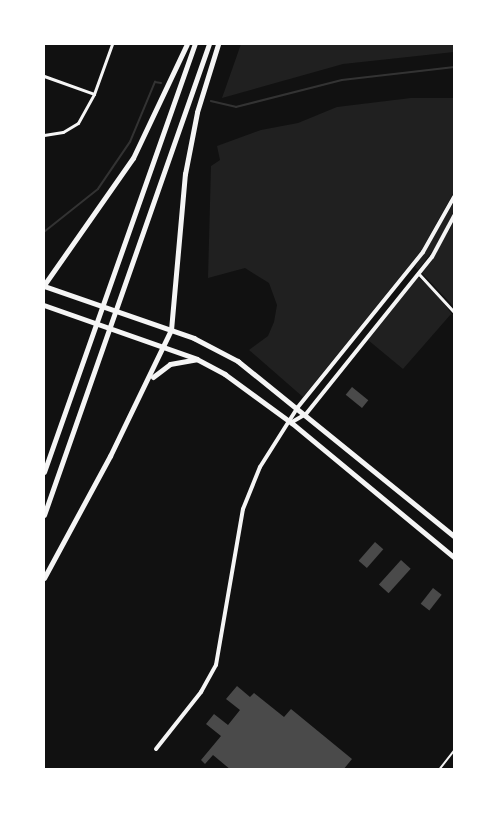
<!DOCTYPE html>
<style>
body{margin:0}
#map{position:relative;width:498px;height:813px;overflow:hidden;background:#111;font-family:"Public Sans",sans-serif}
div>[style]{position:absolute}
.green>*{inset:0;background:#202020}
.stream>*{height:1.5px;margin:-0.75px;padding:0 0.75px;transform-origin:0.75px;border-radius:0.75px;background:#333}
.building>*{inset:0;background:#4a4a4a;transform-origin:0 0}
.service>*{height:1.5px;margin:-0.75px;padding:0 0.75px;transform-origin:0.75px;border-radius:0.75px;background:#f5f5f5}
.minor>*{height:3px;margin:-1.5px;padding:0 1.5px;transform-origin:1.5px;border-radius:1.5px;background:#f5f5f5}
.tertiary>*{height:4px;margin:-2px;padding:0 2px;transform-origin:2px;border-radius:2px;background:#f5f5f5}
.primary>*{height:4.5px;margin:-2.25px;padding:0 2.25px;transform-origin:2.25px;border-radius:2.25px;background:#f5f5f5}
.motorway>*{height:5px;margin:-2.5px;padding:0 2.5px;transform-origin:2.5px;border-radius:2.5px;background:#f5f5f5}
span{translate:-50% -50%;white-space:nowrap;text-align:center;line-height:1.15;-webkit-text-stroke:4.5px #fff;paint-order:stroke}
.frame{position:absolute;inset:0;border:45px solid #fff;pointer-events:none}
</style>
<div id="map">
<div class="green">
<div style="clip-path:polygon(241px 44px,454px 44px,454px 52px,343px 64px,222px 98px)"></div>
<div style="clip-path:polygon(411px 98px,454px 98px,454px 192px,421px 251px,303px 397px,249px 350px,268px 336px,274px 322px,277px 305px,269px 283px,245px 268px,208px 278px,211px 166px,220px 160px,217px 146px,261px 130px,298px 123px,337px 107px)"></div>
<div style="clip-path:polygon(454px 202px,454px 211px,439px 242px,418px 270px,415px 267px)"></div>
<div style="clip-path:polygon(454px 222px,454px 307px,422px 273px)"></div>
<div style="clip-path:polygon(418px 277px,436px 293px,454px 317px,451px 314px,403px 369px,368px 340px)"></div>
</div>
<div class="stream">
<div style="left:211px;top:101px;width:26px;rotate:13deg"></div>
<div style="left:236px;top:107px;width:109px;rotate:-14.3deg"></div>
<div style="left:342px;top:80px;width:113px;rotate:-6.6deg"></div>
<div style="left:44px;top:232px;width:69px;rotate:-38.5deg"></div>
<div style="left:98px;top:189px;width:57px;rotate:-55.8deg"></div>
<div style="left:130px;top:142px;width:65px;rotate:-67.4deg"></div>
<div style="left:155px;top:82px;width:6px;rotate:9deg"></div>
</div>
<div class="building">
<div style="left:352px;top:387px;width:21px;height:10px;rotate:39deg"></div>
<div style="left:375px;top:542px;width:11px;height:25px;rotate:41deg"></div>
<div style="left:401px;top:560px;width:13px;height:33px;rotate:42deg"></div>
<div style="left:433px;top:588px;width:11px;height:20px;rotate:38deg"></div>
<div style="clip-path:polygon(237px 686px,250px 697px,254px 693px,284px 717px,291px 709px,352px 759px,343px 770px,231px 770px,213px 755px,205px 764px,201px 760px,221px 736px,206px 724px,214px 714px,228px 725px,240px 710px,226px 699px)"></div>
</div>
<div class="service">
<div style="left:439px;top:770px;width:24px;rotate:-52deg"></div>
</div>
<div class="minor">
<div style="left:44px;top:76px;width:53px;rotate:19.8deg"></div>
<div style="left:44px;top:135px;width:19px;rotate:-9deg"></div>
<div style="left:63px;top:132px;width:17px;rotate:-31deg"></div>
<div style="left:78px;top:123px;width:33px;rotate:-61deg"></div>
<div style="left:94px;top:94px;width:53px;rotate:-70.2deg"></div>
<div style="left:418px;top:273px;width:53px;rotate:47.3deg"></div>
</div>
<div class="tertiary">
<div style="left:292px;top:422px;width:16px;rotate:-30deg"></div>
<div style="left:306px;top:414px;width:201px;rotate:-51.3deg"></div>
<div style="left:432px;top:257px;width:47px;rotate:-61.8deg"></div>
<div style="left:156px;top:749px;width:73px;rotate:-51.7deg"></div>
<div style="left:201px;top:692px;width:31px;rotate:-61deg"></div>
<div style="left:216px;top:665px;width:158px;rotate:-80.2deg"></div>
<div style="left:243px;top:509px;width:45px;rotate:-68deg"></div>
<div style="left:260px;top:467px;width:71px;rotate:-57.7deg"></div>
<div style="left:298px;top:407px;width:199px;rotate:-51.1deg"></div>
<div style="left:423px;top:252px;width:63px;rotate:-60.6deg"></div>
</div>
<div class="primary">
<div style="left:44px;top:286px;width:159px;rotate:19.1deg"></div>
<div style="left:194px;top:338px;width:50px;rotate:27.6deg"></div>
<div style="left:238px;top:361px;width:278px;rotate:39deg"></div>
<div style="left:44px;top:305px;width:162px;rotate:19.4deg"></div>
<div style="left:197px;top:359px;width:32px;rotate:28deg"></div>
<div style="left:225px;top:374px;width:83px;rotate:36.2deg"></div>
<div style="left:292px;top:423px;width:210px;rotate:39.6deg"></div>
</div>
<div class="motorway">
<div style="left:44px;top:285px;width:155px;rotate:-55deg"></div>
<div style="left:133px;top:158px;width:126px;rotate:-64.7deg"></div>
<div style="left:153px;top:377px;width:21px;rotate:-37deg"></div>
<div style="left:170px;top:364px;width:27px;rotate:-10deg"></div>
<div style="left:44px;top:472px;width:454px;rotate:-70.6deg"></div>
<div style="left:44px;top:515px;width:499px;rotate:-70.7deg"></div>
<div style="left:44px;top:578px;width:139px;rotate:-61.6deg"></div>
<div style="left:110px;top:456px;width:140px;rotate:-64.2deg"></div>
<div style="left:171px;top:330px;width:157px;rotate:-84.9deg"></div>
<div style="left:185px;top:174px;width:63px;rotate:-79deg"></div>
<div style="left:197px;top:112px;width:71px;rotate:-72.8deg"></div>
</div>
<div class="frame"></div>
</div>
